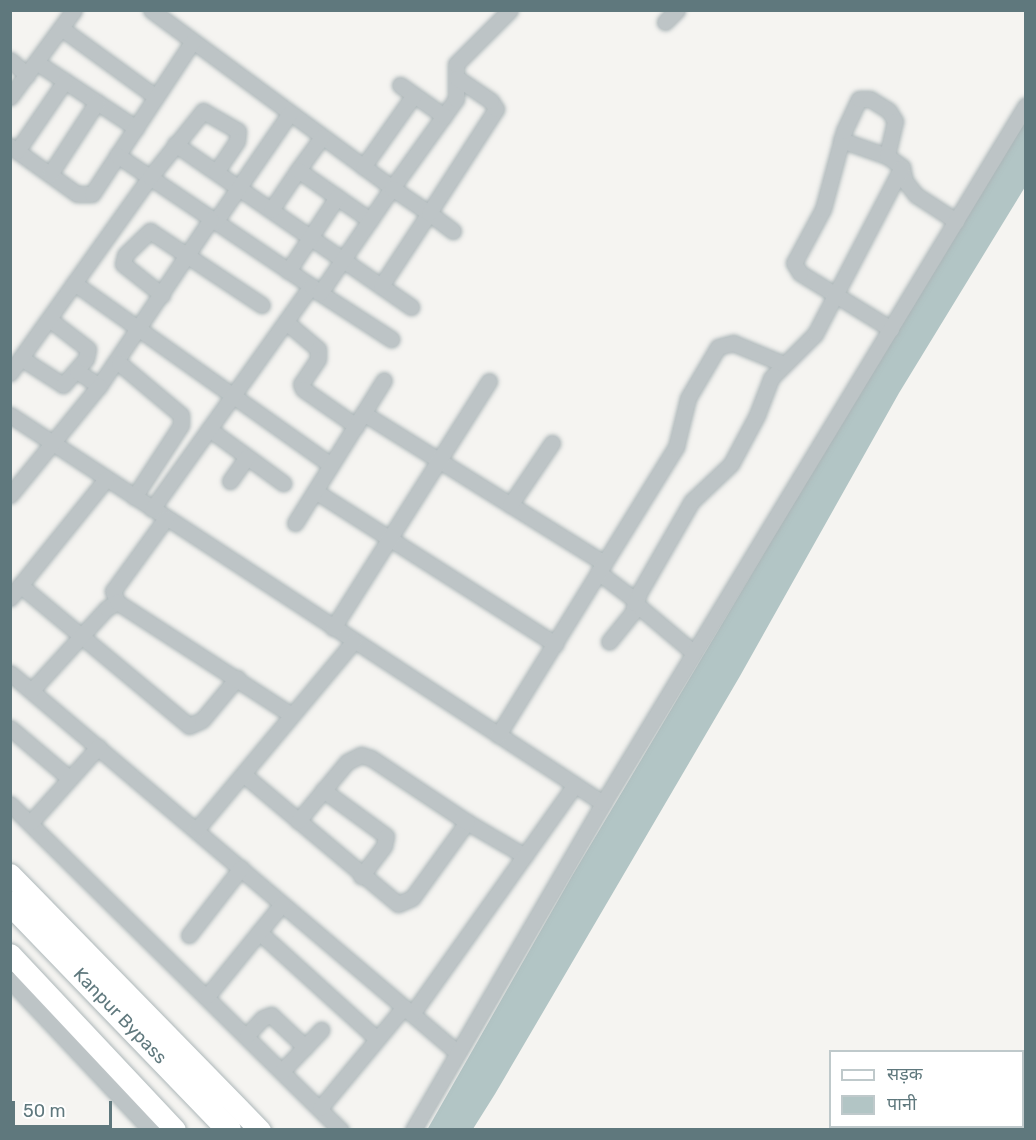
<!DOCTYPE html>
<meta charset="utf-8">
<style>
body{margin:0}
#map{position:relative;width:1036px;height:1140px;overflow:hidden;background:#f5f4f1;font-family:Rubik,"Noto Sans Devanagari",sans-serif}
div>[style]{position:absolute}
.water>*{inset:0;background:#b2c5c5}
.roads{filter:drop-shadow(0 0 2px #adb7b9) drop-shadow(0 0 2px #adb7b9)}
.minor>*{height:15px;margin:-7.5px;padding:0 7.5px;transform-origin:7.5px;border-radius:7.5px;background:#bdc4c6}
.secondary>*{height:21px;margin:-10.5px;padding:0 10.5px;transform-origin:10.5px;border-radius:10.5px;background:#fff}
.trunk>*{height:24px;margin:-12px;padding:0 12px;transform-origin:12px;border-radius:12px;background:#fff}
.rail>*{height:6px;margin-top:-3px;transform-origin:0;background:repeating-linear-gradient(90deg,#fff 0 11px,#9ca7aa 0 22px);box-sizing:border-box;border-block:2px solid #9ca7aa}
span{translate:-50% -50%;white-space:nowrap;text-align:center;line-height:1.15;-webkit-text-stroke:6px #fff;paint-order:stroke}
.street-label{font-size:18px;color:#5f787d}
.frame{position:absolute;inset:0;border:12px solid #5f787d;pointer-events:none}
.legend{position:absolute;left:829px;top:1050px;width:195px;height:78px;box-sizing:border-box;background:#fff;border:2px solid #bfc9cb;margin:0;padding:8px 10px;list-style:none;font-size:18px;color:#5f787d}
.legend li{display:flex;align-items:center;gap:12px;height:30px}
.legend b{width:30px;border:2px solid #bfc9cb}
.scale{position:absolute;left:12px;top:1101px;width:100px;height:27px;box-sizing:border-box;border:3px solid #5f787d;border-top:0;padding-left:8px;font-size:18px;line-height:21px;white-space:nowrap;color:#5f787d;-webkit-text-stroke:4px #fff;paint-order:stroke}
</style>
<div id="map">
<div class="water">
<div style="clip-path:polygon(1025px 115px,1025px 187px,899px 393px,740px 676px,495px 1094px,473px 1129px,427px 1130px,572px 876px)"></div>
</div>
<div class="roads">
<div class="minor">
<div style="left:151px;top:10px;width:300px;rotate:36.4deg"></div>
<div style="left:392px;top:188px;width:110px;rotate:-54.3deg"></div>
<div style="left:456px;top:99px;width:35px;rotate:-90deg"></div>
<div style="left:456px;top:64px;width:76px;rotate:-45deg"></div>
<div style="left:665px;top:22px;width:17px;rotate:-45deg"></div>
<div style="left:61px;top:28px;width:117px;rotate:36deg"></div>
<div style="left:10px;top:60px;width:23px;rotate:41deg"></div>
<div style="left:36px;top:62px;width:120px;rotate:33.4deg"></div>
<div style="left:400px;top:85px;width:54px;rotate:35.2deg"></div>
<div style="left:10px;top:97px;width:108px;rotate:-53.7deg"></div>
<div style="left:841px;top:140px;width:49px;rotate:19.2deg"></div>
<div style="left:175px;top:144px;width:287px;rotate:34.6deg"></div>
<div style="left:10px;top:146px;width:82px;rotate:35.6deg"></div>
<div style="left:77px;top:194px;width:15px"></div>
<div style="left:92px;top:194px;width:183px;rotate:-56.6deg"></div>
<div style="left:17px;top:151px;width:85px;rotate:-55.6deg"></div>
<div style="left:117px;top:155px;width:234px;rotate:34deg"></div>
<div style="left:363px;top:167px;width:88px;rotate:-54.7deg"></div>
<div style="left:298px;top:170px;width:41px;rotate:-54deg"></div>
<div style="left:50px;top:174px;width:86px;rotate:-56.9deg"></div>
<div style="left:271px;top:210px;width:48px;rotate:-56deg"></div>
<div style="left:298px;top:170px;width:88px;rotate:34.8deg"></div>
<div style="left:215px;top:222px;width:132px;rotate:-55.5deg"></div>
<div style="left:288px;top:271px;width:89px;rotate:-56.5deg"></div>
<div style="left:74px;top:283px;width:315px;rotate:35.3deg"></div>
<div style="left:381px;top:286px;width:87px;rotate:-56.7deg"></div>
<div style="left:429px;top:213px;width:30px;rotate:37deg"></div>
<div style="left:320px;top:293px;width:85px;rotate:32.9deg"></div>
<div style="left:162px;top:295px;width:50px;rotate:-141.5deg"></div>
<div style="left:123px;top:264px;width:9px;rotate:-77deg"></div>
<div style="left:125px;top:255px;width:35px;rotate:-44deg"></div>
<div style="left:150px;top:231px;width:134px;rotate:33.5deg"></div>
<div style="left:286px;top:322px;width:42px;rotate:40.2deg"></div>
<div style="left:318px;top:349px;width:10px;rotate:90deg"></div>
<div style="left:318px;top:359px;width:30px;rotate:124deg"></div>
<div style="left:301px;top:384px;width:5px;rotate:68deg"></div>
<div style="left:303px;top:389px;width:65px;rotate:34.9deg"></div>
<div style="left:891px;top:329px;width:107px;rotate:-148.4deg"></div>
<div style="left:800px;top:273px;width:12px;rotate:-121deg"></div>
<div style="left:794px;top:263px;width:61px;rotate:-61.8deg"></div>
<div style="left:823px;top:209px;width:81px;rotate:-74.9deg"></div>
<div style="left:844px;top:131px;width:35px;rotate:-65deg"></div>
<div style="left:859px;top:99px;width:11px"></div>
<div style="left:870px;top:99px;width:22px;rotate:32deg"></div>
<div style="left:889px;top:111px;width:12px;rotate:59deg"></div>
<div style="left:895px;top:121px;width:36px;rotate:103deg"></div>
<div style="left:887px;top:156px;width:19px;rotate:36deg"></div>
<div style="left:902px;top:167px;width:14px;rotate:78deg"></div>
<div style="left:905px;top:181px;width:18px;rotate:52deg"></div>
<div style="left:916px;top:195px;width:48px;rotate:33deg"></div>
<div style="left:21px;top:358px;width:50px;rotate:32.7deg"></div>
<div style="left:63px;top:385px;width:35px;rotate:-49deg"></div>
<div style="left:86px;top:359px;width:10px;rotate:-79deg"></div>
<div style="left:88px;top:349px;width:49px;rotate:-142.4deg"></div>
<div style="left:114px;top:364px;width:174px;rotate:-56.2deg"></div>
<div style="left:77px;top:371px;width:27px;rotate:34deg"></div>
<div style="left:99px;top:386px;width:27px;rotate:-56deg"></div>
<div style="left:114px;top:364px;width:5px;rotate:-11deg"></div>
<div style="left:119px;top:363px;width:81px;rotate:40deg"></div>
<div style="left:181px;top:415px;width:10px;rotate:90deg"></div>
<div style="left:181px;top:425px;width:86px;rotate:123.1deg"></div>
<div style="left:10px;top:373px;width:241px;rotate:-54.5deg"></div>
<div style="left:150px;top:177px;width:85px;rotate:-51.2deg"></div>
<div style="left:203px;top:111px;width:40px;rotate:29.7deg"></div>
<div style="left:238px;top:131px;width:10px;rotate:96deg"></div>
<div style="left:237px;top:141px;width:37px;rotate:124deg"></div>
<div style="left:363px;top:413px;width:284px;rotate:31.9deg"></div>
<div style="left:10px;top:415px;width:709px;rotate:33.2deg"></div>
<div style="left:209px;top:429px;width:92px;rotate:36.1deg"></div>
<div style="left:230px;top:481px;width:29px;rotate:-55deg"></div>
<div style="left:315px;top:491px;width:285px;rotate:32.5deg"></div>
<div style="left:10px;top:495px;width:141px;rotate:-50.8deg"></div>
<div style="left:510px;top:505px;width:75px;rotate:-55.9deg"></div>
<div style="left:152px;top:509px;width:274px;rotate:-54.5deg"></div>
<div style="left:311px;top:286px;width:11px;rotate:38deg"></div>
<div style="left:320px;top:293px;width:127px;rotate:-55.6deg"></div>
<div style="left:392px;top:188px;width:45px;rotate:34deg"></div>
<div style="left:429px;top:213px;width:124px;rotate:-57.2deg"></div>
<div style="left:496px;top:109px;width:9px;rotate:-122deg"></div>
<div style="left:491px;top:101px;width:41px;rotate:-145.9deg"></div>
<div style="left:295px;top:523px;width:168px;rotate:-58.1deg"></div>
<div style="left:598px;top:572px;width:46px;rotate:37.1deg"></div>
<div style="left:635px;top:600px;width:12px;rotate:99deg"></div>
<div style="left:633px;top:612px;width:38px;rotate:129deg"></div>
<div style="left:20px;top:585px;width:220px;rotate:39.8deg"></div>
<div style="left:189px;top:726px;width:14px;rotate:-25deg"></div>
<div style="left:202px;top:720px;width:55px;rotate:-50.2deg"></div>
<div style="left:10px;top:598px;width:153px;rotate:-51.1deg"></div>
<div style="left:117px;top:602px;width:12px;rotate:-110deg"></div>
<div style="left:113px;top:591px;width:90px;rotate:-54deg"></div>
<div style="left:333px;top:628px;width:292px;rotate:-57.7deg"></div>
<div style="left:694px;top:653px;width:76px;rotate:-139.8deg"></div>
<div style="left:636px;top:604px;width:11px;rotate:-75deg"></div>
<div style="left:639px;top:593px;width:106px;rotate:-60.1deg"></div>
<div style="left:692px;top:501px;width:54px;rotate:-43.5deg"></div>
<div style="left:731px;top:464px;width:55px;rotate:-62deg"></div>
<div style="left:757px;top:415px;width:40px;rotate:-69deg"></div>
<div style="left:771px;top:378px;width:62px;rotate:-45deg"></div>
<div style="left:815px;top:334px;width:188px;rotate:-62.5deg"></div>
<div style="left:10px;top:673px;width:587px;rotate:40.31deg"></div>
<div style="left:32px;top:690px;width:111px;rotate:-47.6deg"></div>
<div style="left:107px;top:608px;width:12px;rotate:-31deg"></div>
<div style="left:117px;top:602px;width:208px;rotate:32.9deg"></div>
<div style="left:10px;top:728px;width:77px;rotate:40.3deg"></div>
<div style="left:498px;top:735px;width:339px;rotate:-58.3deg"></div>
<div style="left:676px;top:447px;width:50px;rotate:-76.2deg"></div>
<div style="left:688px;top:398px;width:59px;rotate:-59.5deg"></div>
<div style="left:718px;top:347px;width:16px;rotate:-15deg"></div>
<div style="left:733px;top:343px;width:55px;rotate:22.4deg"></div>
<div style="left:243px;top:774px;width:202px;rotate:40deg"></div>
<div style="left:398px;top:904px;width:15px;rotate:-23deg"></div>
<div style="left:412px;top:898px;width:94px;rotate:-54.1deg"></div>
<div style="left:467px;top:822px;width:67px;rotate:30.4deg"></div>
<div style="left:323px;top:790px;width:78px;rotate:36.1deg"></div>
<div style="left:386px;top:836px;width:10px;rotate:101deg"></div>
<div style="left:384px;top:846px;width:38px;rotate:127deg"></div>
<div style="left:10px;top:804px;width:465px;rotate:44.6deg"></div>
<div style="left:298px;top:821px;width:77px;rotate:-50.3deg"></div>
<div style="left:347px;top:762px;width:16px;rotate:-27deg"></div>
<div style="left:361px;top:755px;width:10px;rotate:17deg"></div>
<div style="left:371px;top:758px;width:115px;rotate:33.7deg"></div>
<div style="left:31px;top:822px;width:101px;rotate:-48.2deg"></div>
<div style="left:196px;top:830px;width:246px;rotate:-50.1deg"></div>
<div style="left:259px;top:932px;width:159px;rotate:42.2deg"></div>
<div style="left:189px;top:935px;width:85px;rotate:-52.2deg"></div>
<div style="left:10px;top:980px;width:206px;rotate:46.8deg"></div>
<div style="left:208px;top:995px;width:117px;rotate:-50.9deg"></div>
<div style="left:412px;top:1014px;width:281px;rotate:-54.6deg"></div>
<div style="left:247px;top:1035px;width:23px;rotate:-47deg"></div>
<div style="left:263px;top:1018px;width:9px;rotate:-21deg"></div>
<div style="left:271px;top:1015px;width:47px;rotate:43.3deg"></div>
<div style="left:282px;top:1071px;width:57px;rotate:-46.4deg"></div>
<div style="left:320px;top:1108px;width:131px;rotate:-50.3deg"></div>
<div style="left:413px;top:1130px;width:378px;rotate:-59.8deg"></div>
<div style="left:603px;top:803px;width:816px;rotate:-58.78deg"></div>
</div>
<div class="secondary">
<div style="left:10px;top:874px;width:358px;rotate:45.7deg"></div>
<div style="left:10px;top:954px;width:241px;rotate:46.8deg"></div>
</div>
<div class="trunk">
<div style="left:10px;top:903px;width:315px;rotate:46deg"></div>
</div>
</div>
<div class="rail">
<div style="left:1008px;top:1130px;width:12px;rotate:-20deg"></div>
</div>
<div class="street-label">
<span style="left:120px;top:1016px;rotate:46deg">Kanpur Bypass</span>
</div>
<div class="frame"></div>
<ul class="legend">
<li><b style="height:8px;background:#fff"></b>सड़क</li>
<li><b style="height:16px;background:#b2c5c5"></b>पानी</li>
</ul>
<div class="scale">50 m</div>
</div>
